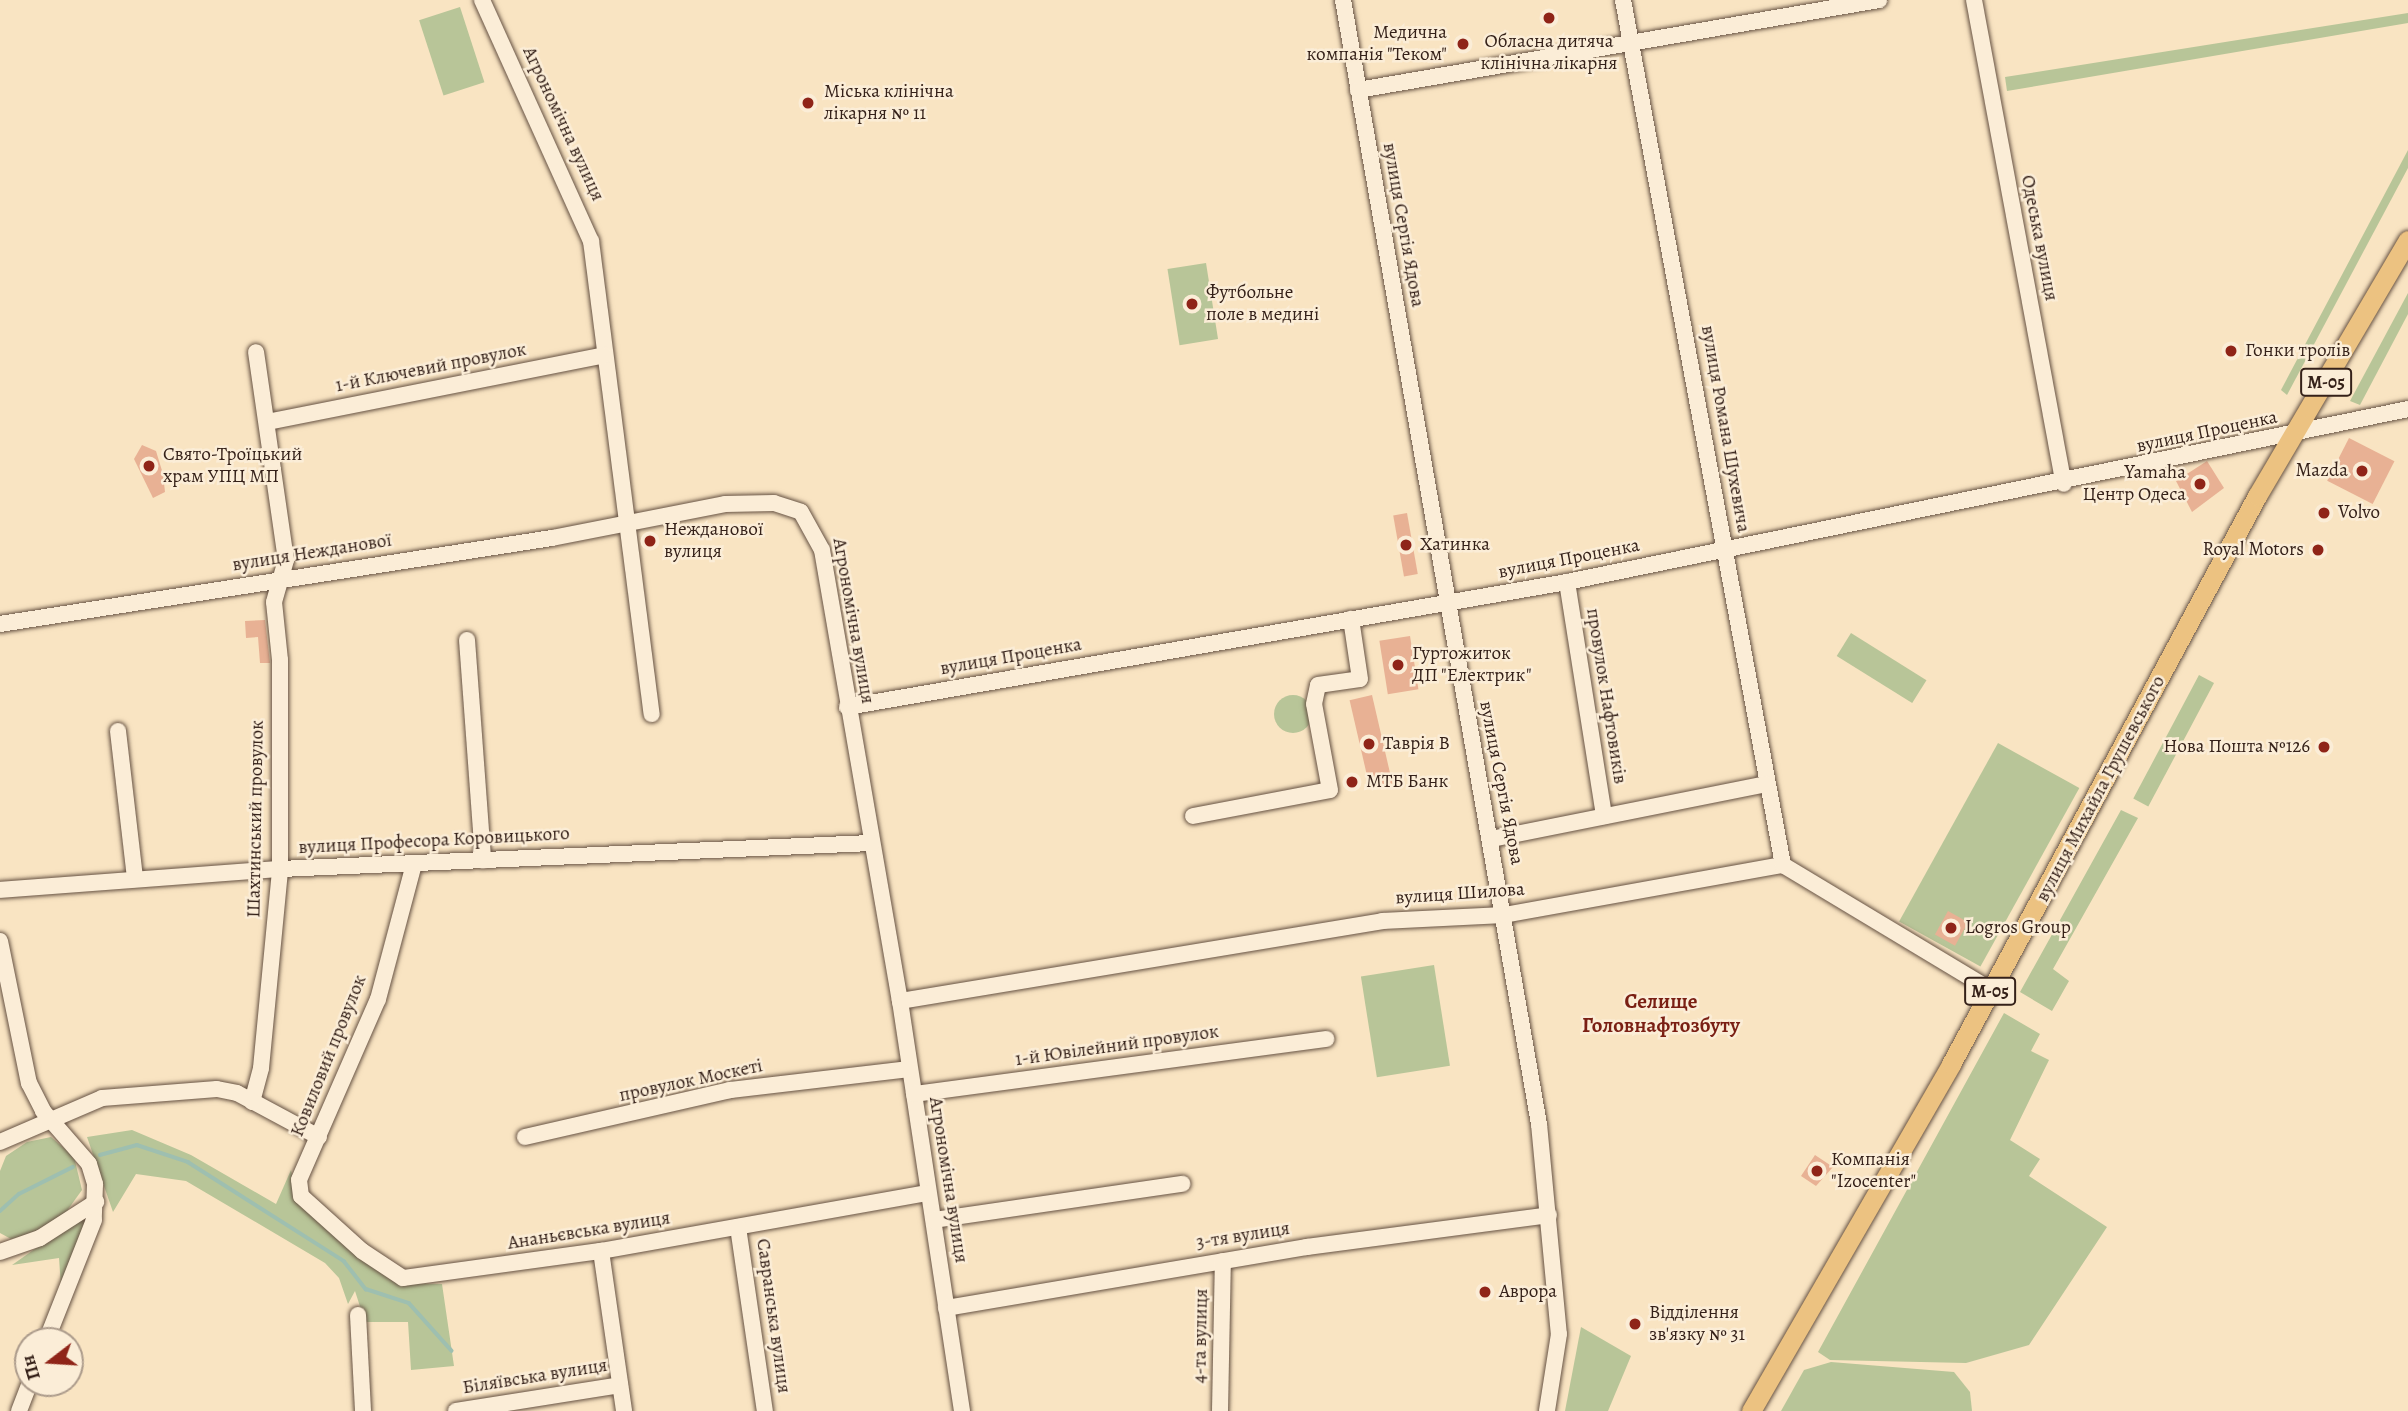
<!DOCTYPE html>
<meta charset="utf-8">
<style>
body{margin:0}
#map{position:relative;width:2408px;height:1411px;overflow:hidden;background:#f9e4c2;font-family:Alegreya,serif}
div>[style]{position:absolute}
.green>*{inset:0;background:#b8c598;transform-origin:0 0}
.round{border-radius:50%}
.stream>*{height:3.5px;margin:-1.75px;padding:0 1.75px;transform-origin:1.75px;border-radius:1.75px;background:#9ebfb0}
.building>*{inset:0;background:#e8b194;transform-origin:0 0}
.roads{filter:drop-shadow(0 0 2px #665243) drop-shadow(0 0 2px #665243)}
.minor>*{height:16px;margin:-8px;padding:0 8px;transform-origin:8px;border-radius:8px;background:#fbedd7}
.major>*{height:19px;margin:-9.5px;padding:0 9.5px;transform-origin:9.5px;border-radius:9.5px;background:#ecc281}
.dots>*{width:19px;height:19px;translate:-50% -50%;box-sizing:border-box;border:4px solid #fbedd7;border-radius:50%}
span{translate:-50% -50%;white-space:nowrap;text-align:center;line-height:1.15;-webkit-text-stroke:5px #fbedd7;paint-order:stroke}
.shield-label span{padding:2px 5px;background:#fbedd7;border:2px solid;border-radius:5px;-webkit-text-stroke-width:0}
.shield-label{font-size:18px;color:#352119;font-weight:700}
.poi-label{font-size:19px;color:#352119}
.right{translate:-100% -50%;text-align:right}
.left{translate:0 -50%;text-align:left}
.street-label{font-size:19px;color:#352119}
.neighbourhood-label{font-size:21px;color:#7a1f14;font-weight:700}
.north{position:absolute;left:14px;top:1327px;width:70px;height:70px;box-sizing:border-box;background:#fbedd7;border:2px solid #ac9b8b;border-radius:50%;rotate:253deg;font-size:19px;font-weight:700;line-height:28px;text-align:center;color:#352119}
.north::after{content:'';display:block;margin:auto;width:24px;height:32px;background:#8f2418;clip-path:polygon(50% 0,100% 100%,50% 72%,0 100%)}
</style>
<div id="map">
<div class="green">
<div style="left:460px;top:7px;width:79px;height:43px;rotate:72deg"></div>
<div style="clip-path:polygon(2408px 13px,2408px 23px,2007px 91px,2005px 77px)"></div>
<div style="clip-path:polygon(2408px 150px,2408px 168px,2287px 395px,2281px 390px)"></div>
<div style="left:1206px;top:263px;width:77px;height:39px;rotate:81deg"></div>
<div style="clip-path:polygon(2408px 293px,2408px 314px,2360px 405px,2350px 401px)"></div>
<div style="left:1851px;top:633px;width:89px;height:27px;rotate:32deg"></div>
<div style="left:2199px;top:675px;width:17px;height:140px;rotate:28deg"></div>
<div class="round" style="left:1274px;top:695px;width:38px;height:38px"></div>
<div style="left:1998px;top:743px;width:93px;height:204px;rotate:29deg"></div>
<div style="clip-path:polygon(2121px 810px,2138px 818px,2053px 969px,2069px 981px,2052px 1011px,2020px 992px)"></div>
<div style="left:1434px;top:965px;width:102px;height:74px;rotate:81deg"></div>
<div style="clip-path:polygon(2004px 1013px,2040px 1034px,2031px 1051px,2049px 1060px,2010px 1140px,2040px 1159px,2029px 1176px,2107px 1227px,2029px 1345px,1966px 1363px,1830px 1360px,1818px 1352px)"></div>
<div style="clip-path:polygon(132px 1130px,191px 1155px,276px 1204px,291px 1170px,298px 1202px,401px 1283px,442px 1284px,454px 1366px,411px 1370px,408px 1322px,365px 1322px,355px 1291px,348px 1304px,339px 1278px,325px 1263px,186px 1181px,136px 1174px,113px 1212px,87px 1137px)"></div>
<div style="clip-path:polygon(51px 1137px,74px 1157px,82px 1190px,64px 1215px,42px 1231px,11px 1239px,0 1233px,0 1171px,6px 1156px,27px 1142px)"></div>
<div style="clip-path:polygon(79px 1218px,88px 1219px,61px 1287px,59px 1258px,12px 1265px)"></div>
<div style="clip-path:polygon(1581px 1327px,1631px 1356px,1608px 1411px,1565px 1411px)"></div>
<div style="clip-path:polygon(1831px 1362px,1954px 1372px,1970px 1392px,1972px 1411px,1781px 1411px,1804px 1370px)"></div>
</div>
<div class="stream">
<div style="left:100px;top:1155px;width:38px;rotate:-15deg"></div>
<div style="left:137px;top:1145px;width:54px;rotate:18.4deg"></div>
<div style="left:188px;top:1162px;width:185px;rotate:32.4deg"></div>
<div style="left:344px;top:1261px;width:36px;rotate:52deg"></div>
<div style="left:366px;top:1289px;width:45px;rotate:18deg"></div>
<div style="left:409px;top:1303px;width:64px;rotate:48.1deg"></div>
<div style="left:0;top:1211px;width:25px;rotate:-42deg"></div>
<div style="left:19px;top:1194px;width:60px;rotate:-26.6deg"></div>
</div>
<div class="building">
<div style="left:2349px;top:438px;width:51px;height:48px;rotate:27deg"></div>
<div style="clip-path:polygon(142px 445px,156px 451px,163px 474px,165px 492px,153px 498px,134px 459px)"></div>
<div style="clip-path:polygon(2207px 461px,2224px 488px,2192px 512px,2176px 481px)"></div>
<div style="left:1407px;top:513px;width:62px;height:14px;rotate:80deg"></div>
<div style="clip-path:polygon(265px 620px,270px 663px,260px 663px,258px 637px,246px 638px,245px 621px)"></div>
<div style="left:1410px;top:636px;width:54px;height:31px;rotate:81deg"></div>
<div style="left:1372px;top:695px;width:91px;height:23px;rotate:77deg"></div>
<div style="left:1948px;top:911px;width:23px;height:27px;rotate:29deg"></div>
<div style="clip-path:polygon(1815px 1155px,1833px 1167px,1816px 1186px,1801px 1176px)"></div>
</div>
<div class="roads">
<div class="minor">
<div style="left:482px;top:0;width:265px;rotate:65.7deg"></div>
<div style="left:591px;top:241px;width:477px;rotate:82.7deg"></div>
<div style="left:1343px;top:0;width:1141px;rotate:80.11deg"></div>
<div style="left:1539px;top:1124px;width:211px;rotate:84.6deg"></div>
<div style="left:1559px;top:1334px;width:78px;rotate:98.9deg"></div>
<div style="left:1623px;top:0;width:880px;rotate:79.52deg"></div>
<div style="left:1974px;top:0;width:492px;rotate:79.5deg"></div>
<div style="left:1358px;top:90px;width:529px;rotate:-9.8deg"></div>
<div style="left:267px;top:422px;width:344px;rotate:-11.2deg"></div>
<div style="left:1567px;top:582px;width:237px;rotate:81deg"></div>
<div style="left:0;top:624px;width:559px;rotate:-8.86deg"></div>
<div style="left:552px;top:538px;width:176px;rotate:-11.1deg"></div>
<div style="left:725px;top:504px;width:49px;rotate:-1.2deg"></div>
<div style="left:774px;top:503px;width:28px;rotate:18deg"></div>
<div style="left:801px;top:512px;width:43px;rotate:61.1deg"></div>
<div style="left:822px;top:550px;width:458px;rotate:80.2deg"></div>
<div style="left:900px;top:1001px;width:415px;rotate:81.4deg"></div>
<div style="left:467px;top:640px;width:221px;rotate:85.8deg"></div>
<div style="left:847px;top:707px;width:731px;rotate:-9.85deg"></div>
<div style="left:1567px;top:582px;width:859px;rotate:-11.62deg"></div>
<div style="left:118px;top:731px;width:149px;rotate:83.4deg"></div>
<div style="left:1193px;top:816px;width:139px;rotate:-10.7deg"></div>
<div style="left:1330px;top:790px;width:87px;rotate:-100.5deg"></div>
<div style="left:1314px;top:704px;width:19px;rotate:-78deg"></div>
<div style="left:1318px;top:685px;width:42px;rotate:-8.1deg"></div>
<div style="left:1360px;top:679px;width:61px;rotate:-98.5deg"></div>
<div style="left:1491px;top:839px;width:280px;rotate:-11.3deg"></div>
<div style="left:414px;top:864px;width:140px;rotate:104.9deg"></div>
<div style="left:378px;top:999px;width:197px;rotate:113.6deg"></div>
<div style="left:299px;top:1180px;width:16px;rotate:83deg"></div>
<div style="left:301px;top:1196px;width:82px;rotate:42deg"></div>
<div style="left:362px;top:1251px;width:49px;rotate:33.4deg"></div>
<div style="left:403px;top:1278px;width:200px;rotate:-7.8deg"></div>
<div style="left:601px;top:1251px;width:331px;rotate:-10.1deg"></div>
<div style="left:0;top:890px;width:281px;rotate:-4.3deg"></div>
<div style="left:280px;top:869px;width:592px;rotate:-2.52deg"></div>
<div style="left:0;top:941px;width:145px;rotate:78.5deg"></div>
<div style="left:29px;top:1083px;width:31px;rotate:63deg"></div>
<div style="left:43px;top:1111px;width:70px;rotate:49deg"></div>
<div style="left:89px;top:1164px;width:21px;rotate:73deg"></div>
<div style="left:95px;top:1184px;width:36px;rotate:92deg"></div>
<div style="left:94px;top:1220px;width:130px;rotate:111.6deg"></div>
<div style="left:900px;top:1001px;width:489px;rotate:-9.4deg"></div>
<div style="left:1382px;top:921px;width:122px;rotate:-2.8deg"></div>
<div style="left:1504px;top:915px;width:283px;rotate:-10.2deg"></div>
<div style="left:1783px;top:865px;width:243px;rotate:31deg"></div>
<div style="left:914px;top:1094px;width:416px;rotate:-7.6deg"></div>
<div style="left:252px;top:1102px;width:35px;rotate:-75deg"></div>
<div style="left:261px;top:1068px;width:200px;rotate:-84.5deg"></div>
<div style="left:280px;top:869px;width:209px;rotate:-90deg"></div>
<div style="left:280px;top:660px;width:58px;rotate:-95.9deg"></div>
<div style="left:274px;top:602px;width:44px;rotate:-74.1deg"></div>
<div style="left:286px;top:560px;width:210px;rotate:-98.2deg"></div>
<div style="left:525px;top:1137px;width:210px;rotate:-12.9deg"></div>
<div style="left:730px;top:1090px;width:179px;rotate:-6.7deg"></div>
<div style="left:0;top:1142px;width:111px;rotate:-23.3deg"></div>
<div style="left:102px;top:1098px;width:115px;rotate:-4.5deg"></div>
<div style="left:217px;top:1089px;width:20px;rotate:11deg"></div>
<div style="left:237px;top:1093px;width:93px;rotate:28.2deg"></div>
<div style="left:934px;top:1220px;width:251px;rotate:-8.3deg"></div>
<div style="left:738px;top:1227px;width:186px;rotate:81.7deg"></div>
<div style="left:601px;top:1251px;width:162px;rotate:81.8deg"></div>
<div style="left:0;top:1252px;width:42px;rotate:-19.3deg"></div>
<div style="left:40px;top:1238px;width:67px;rotate:-32.7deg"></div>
<div style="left:946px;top:1308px;width:366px;rotate:-9.6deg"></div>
<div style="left:1307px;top:1247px;width:244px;rotate:-7.5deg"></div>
<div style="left:358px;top:1315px;width:96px;rotate:87deg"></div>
<div style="left:19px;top:1411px;width:30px;rotate:-69deg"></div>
<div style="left:456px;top:1411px;width:166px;rotate:-9deg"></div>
<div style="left:1220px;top:1411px;width:150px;rotate:-88.9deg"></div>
</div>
<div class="major">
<div style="left:1751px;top:1411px;width:401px;rotate:-60deg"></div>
<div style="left:1951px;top:1064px;width:645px;rotate:-61.69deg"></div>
<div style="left:2257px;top:496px;width:297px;rotate:-59.5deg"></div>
</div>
</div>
<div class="dots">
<div style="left:1549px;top:18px;background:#8f2418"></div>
<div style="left:1463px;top:44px;background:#8f2418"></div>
<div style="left:808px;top:103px;background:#8f2418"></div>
<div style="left:1192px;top:304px;background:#8f2418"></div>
<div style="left:2231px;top:351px;background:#8f2418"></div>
<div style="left:149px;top:466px;background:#8f2418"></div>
<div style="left:2362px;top:471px;background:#8f2418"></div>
<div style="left:2200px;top:484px;background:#8f2418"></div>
<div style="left:2324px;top:513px;background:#8f2418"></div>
<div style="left:650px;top:541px;background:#8f2418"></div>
<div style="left:1406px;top:545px;background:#8f2418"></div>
<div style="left:2318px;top:550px;background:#8f2418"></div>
<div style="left:1398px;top:665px;background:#8f2418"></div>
<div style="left:1369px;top:744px;background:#8f2418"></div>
<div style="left:2324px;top:747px;background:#8f2418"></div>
<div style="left:1352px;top:782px;background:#8f2418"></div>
<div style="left:1951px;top:928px;background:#8f2418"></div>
<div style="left:1817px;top:1171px;background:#8f2418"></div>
<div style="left:1485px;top:1292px;background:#8f2418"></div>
<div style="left:1635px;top:1324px;background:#8f2418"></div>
</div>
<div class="shield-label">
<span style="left:2326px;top:382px">М-05</span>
<span style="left:1990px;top:991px">М-05</span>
</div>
<div class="poi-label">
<span class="right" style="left:1447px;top:44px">Медична<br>компанія "Теком"</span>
<span style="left:1549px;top:53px">Обласна дитяча<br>клінічна лікарня</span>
<span class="left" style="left:824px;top:103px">Міська клінічна<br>лікарня № 11</span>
<span class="left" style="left:1206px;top:304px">Футбольне<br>поле в медині</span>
<span class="left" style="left:2245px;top:351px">Гонки тролів</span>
<span class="left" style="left:163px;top:466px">Свято-Троїцький<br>храм УПЦ МП</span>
<span class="right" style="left:2348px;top:471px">Mazda</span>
<span class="right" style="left:2186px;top:484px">Yamaha<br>Центр Одеса</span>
<span class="left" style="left:2338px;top:513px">Volvo</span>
<span class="left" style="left:664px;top:541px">Нежданової<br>вулиця</span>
<span class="left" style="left:1420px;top:545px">Хатинка</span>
<span class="right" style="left:2304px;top:550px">Royal Motors</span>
<span class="left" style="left:1412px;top:665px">Гуртожиток<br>ДП "Електрик"</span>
<span class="left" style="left:1383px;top:744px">Таврія В</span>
<span class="right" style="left:2310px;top:747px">Нова Пошта №126</span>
<span class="left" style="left:1366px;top:782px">МТБ Банк</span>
<span class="left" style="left:1965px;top:928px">Logros Group</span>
<span class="left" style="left:1831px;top:1171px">Компанія<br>"Izocenter"</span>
<span class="left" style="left:1499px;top:1292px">Аврора</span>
<span class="left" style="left:1649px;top:1324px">Відділення<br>зв'язку № 31</span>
</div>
<div class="street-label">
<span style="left:563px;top:124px;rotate:65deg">Агрономічна вулиця</span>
<span style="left:1403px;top:225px;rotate:80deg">вулиця Сергія Ядова</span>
<span style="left:2039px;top:238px;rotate:79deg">Одеська вулиця</span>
<span style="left:431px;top:368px;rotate:-11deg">1-й Ключевий провулок</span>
<span style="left:1725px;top:429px;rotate:80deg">вулиця Романа Шухевича</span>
<span style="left:2207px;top:432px;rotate:-12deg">вулиця Проценка</span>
<span style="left:312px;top:553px;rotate:-9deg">вулиця Нежданової</span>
<span style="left:1569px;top:559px;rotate:-11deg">вулиця Проценка</span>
<span style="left:853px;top:621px;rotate:80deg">Агрономічна вулиця</span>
<span style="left:1011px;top:657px;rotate:-10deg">вулиця Проценка</span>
<span style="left:1606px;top:696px;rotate:81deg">провулок Нафтовиків</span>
<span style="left:1501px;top:783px;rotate:79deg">вулиця Сергія Ядова</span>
<span style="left:2101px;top:789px;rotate:-62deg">вулиця Михайла Грушевського</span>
<span style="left:256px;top:819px;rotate:-89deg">Шахтинський провулок</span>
<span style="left:434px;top:841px;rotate:-3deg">вулиця Професора Коровицького</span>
<span style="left:1460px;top:894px;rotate:-4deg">вулиця Шилова</span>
<span style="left:1117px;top:1046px;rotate:-8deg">1-й Ювілейний провулок</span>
<span style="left:329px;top:1056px;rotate:-68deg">Ковиловий провулок</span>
<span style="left:691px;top:1081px;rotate:-12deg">провулок Москеті</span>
<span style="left:948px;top:1180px;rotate:81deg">Агрономічна вулиця</span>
<span style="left:589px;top:1231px;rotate:-9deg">Ананьєвська вулиця</span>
<span style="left:1243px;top:1236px;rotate:-9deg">3-тя вулиця</span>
<span style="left:773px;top:1316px;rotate:82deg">Савранська вулиця</span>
<span style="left:1201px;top:1336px;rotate:-89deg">4-та вулиця</span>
<span style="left:535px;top:1377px;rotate:-9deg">Біляївська вулиця</span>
</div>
<div class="neighbourhood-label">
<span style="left:1661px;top:1013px">Селище<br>Головнафтозбуту</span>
</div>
<div class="north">Пн</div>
</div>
